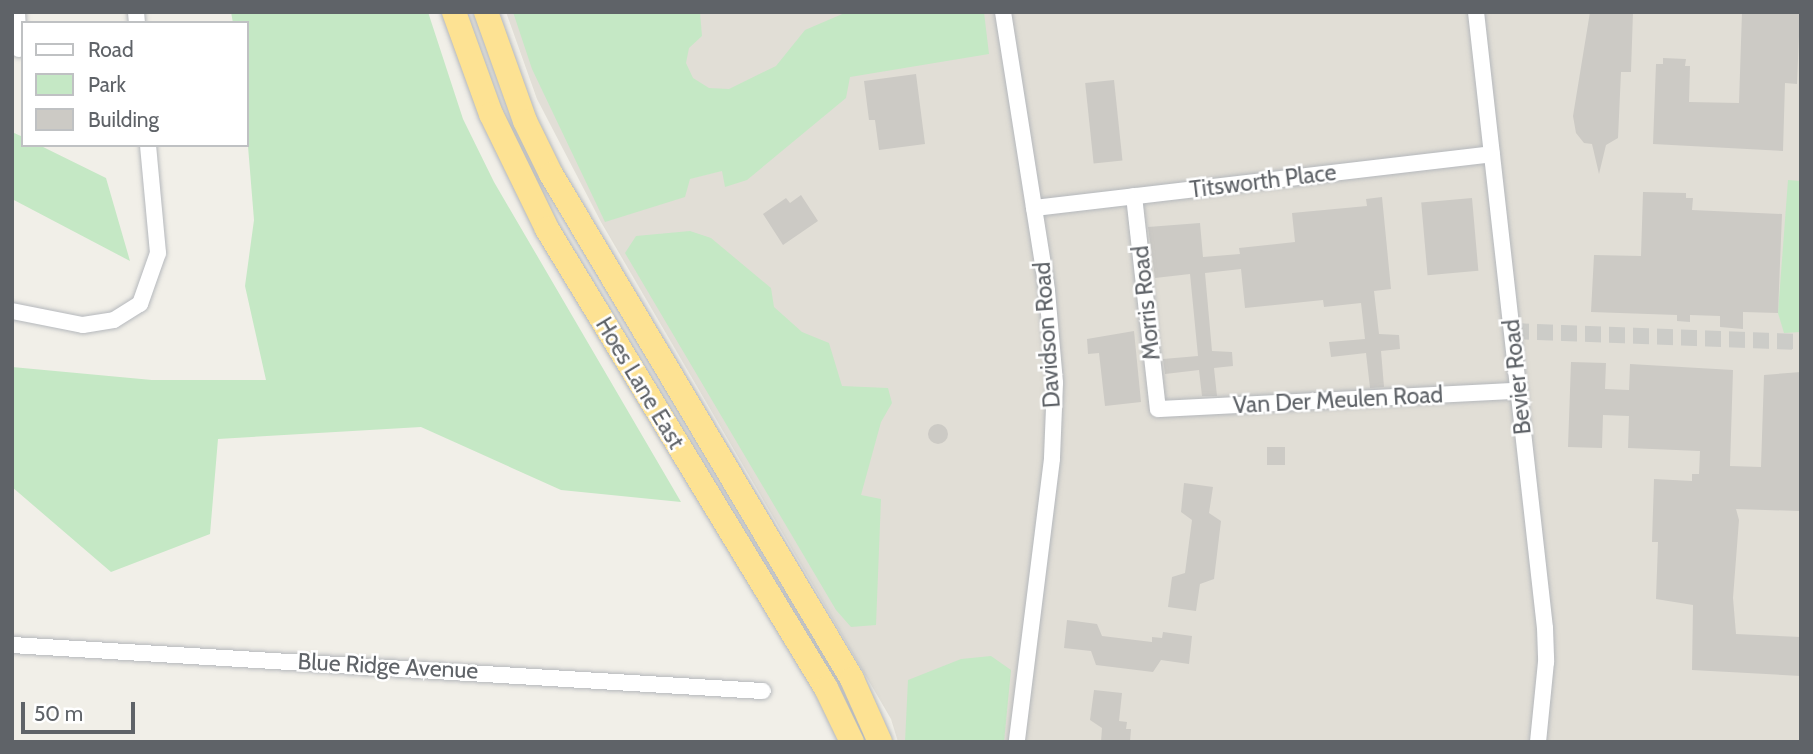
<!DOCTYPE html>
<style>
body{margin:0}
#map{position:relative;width:1813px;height:754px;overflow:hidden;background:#f1efe8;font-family:Cabin,sans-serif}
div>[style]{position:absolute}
.education>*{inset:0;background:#e1ded6}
.green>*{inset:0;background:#c5e8c5}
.building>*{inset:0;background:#cccac5;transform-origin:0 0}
.round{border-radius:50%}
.minor-tunnel>*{height:16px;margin-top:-8px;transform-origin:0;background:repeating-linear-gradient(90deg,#ccccc8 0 16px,transparent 0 24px)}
.roads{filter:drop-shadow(0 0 2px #b5b8bc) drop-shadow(0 0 2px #b5b8bc)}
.minor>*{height:16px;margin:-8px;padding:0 8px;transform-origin:8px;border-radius:8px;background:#fff}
.highway>*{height:24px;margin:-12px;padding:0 12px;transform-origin:12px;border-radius:12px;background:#fde293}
span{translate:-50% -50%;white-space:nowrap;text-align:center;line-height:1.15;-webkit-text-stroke:5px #fff;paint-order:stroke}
.street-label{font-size:23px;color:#5f6368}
.frame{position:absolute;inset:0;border:14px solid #5f6368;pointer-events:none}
.legend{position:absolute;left:21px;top:21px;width:228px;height:126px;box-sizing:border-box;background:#fff;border:2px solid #bfc1c3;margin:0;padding:9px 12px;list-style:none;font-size:21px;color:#5f6368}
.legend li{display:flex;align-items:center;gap:14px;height:35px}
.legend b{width:35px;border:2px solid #bfc1c3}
.scale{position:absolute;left:21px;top:702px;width:114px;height:32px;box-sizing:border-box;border:4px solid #5f6368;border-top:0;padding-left:9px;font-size:21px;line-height:24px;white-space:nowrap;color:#5f6368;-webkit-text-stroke:5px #fff;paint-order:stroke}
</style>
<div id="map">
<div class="education">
<div style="clip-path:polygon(506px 12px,1801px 12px,1801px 742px,898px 742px,891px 719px,601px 222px,537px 99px)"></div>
</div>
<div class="green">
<div style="clip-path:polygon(231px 12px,428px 12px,463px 119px,494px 182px,681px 502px,561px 490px,421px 427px,218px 439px,210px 534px,111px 572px,12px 487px,12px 367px,152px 380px,266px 380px,245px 286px,254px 220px,247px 134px,247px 23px,233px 23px)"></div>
<div style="clip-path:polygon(513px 12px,700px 12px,702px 36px,689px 48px,686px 63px,693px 78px,709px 88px,729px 89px,776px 66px,805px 30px,847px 12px,984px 12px,989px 54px,850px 77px,846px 98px,747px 180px,725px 187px,722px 171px,690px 179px,685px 197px,605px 222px,532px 69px)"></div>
<div style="clip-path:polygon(12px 132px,23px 137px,23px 145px,39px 145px,106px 178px,130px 261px,12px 199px)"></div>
<div style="clip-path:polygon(1788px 180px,1801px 181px,1801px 332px,1784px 333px,1778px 313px)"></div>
<div style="clip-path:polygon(690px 231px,711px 238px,771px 288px,774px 307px,802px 332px,829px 343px,842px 386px,888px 388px,892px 403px,881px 422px,861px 495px,881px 499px,876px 625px,851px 627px,836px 610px,625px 253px,636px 236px)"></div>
<div style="clip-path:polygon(991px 656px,1011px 670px,1004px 742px,905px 742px,908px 680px,961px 659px)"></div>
</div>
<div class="building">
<div style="clip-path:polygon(1590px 12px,1633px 12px,1631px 72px,1621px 72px,1618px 138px,1606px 145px,1599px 174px,1592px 144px,1584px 143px,1576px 133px,1573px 116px)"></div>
<div style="clip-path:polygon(1742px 12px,1800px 12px,1797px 84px,1785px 83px,1783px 151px,1653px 144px,1656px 64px,1663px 64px,1663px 58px,1686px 59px,1685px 66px,1690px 66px,1689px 102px,1739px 103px)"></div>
<div style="clip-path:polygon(916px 74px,925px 144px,879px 150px,875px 120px,869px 120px,864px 81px)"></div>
<div style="left:1114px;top:80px;width:81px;height:29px;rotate:84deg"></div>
<div style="clip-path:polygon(1643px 192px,1686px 193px,1686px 198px,1693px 198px,1692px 210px,1782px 214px,1778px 313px,1743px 312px,1743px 329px,1720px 327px,1720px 316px,1690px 315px,1690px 322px,1677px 321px,1677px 315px,1591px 312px,1594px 255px,1641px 256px)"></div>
<div style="clip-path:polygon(801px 195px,818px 221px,783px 245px,763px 214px,786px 198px,790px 203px)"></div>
<div style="clip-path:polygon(1382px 197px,1391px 289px,1374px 291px,1379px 334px,1399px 335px,1400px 349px,1381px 351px,1384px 387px,1370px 388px,1366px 353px,1331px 357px,1329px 342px,1365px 339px,1361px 303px,1324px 307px,1323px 300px,1245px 308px,1241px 269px,1205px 273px,1212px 351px,1232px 352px,1233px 366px,1214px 368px,1217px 396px,1202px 396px,1199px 370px,1165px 374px,1163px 359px,1198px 356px,1190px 274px,1155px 278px,1148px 227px,1200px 223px,1203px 257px,1240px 254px,1239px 248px,1295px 242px,1292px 213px,1367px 206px,1366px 199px)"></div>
<div style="left:1472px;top:198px;width:73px;height:51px;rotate:85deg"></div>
<div style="clip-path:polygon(1134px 331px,1141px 402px,1105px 406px,1099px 353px,1088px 354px,1087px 339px)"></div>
<div style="clip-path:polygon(1571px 362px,1606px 363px,1605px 389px,1629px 390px,1630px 364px,1733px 370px,1730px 466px,1761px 467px,1764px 375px,1801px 372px,1799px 511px,1736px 509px,1739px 520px,1733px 598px,1736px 634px,1801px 637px,1801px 676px,1692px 670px,1693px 605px,1656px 599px,1658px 542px,1652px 542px,1654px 479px,1692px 481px,1692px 474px,1699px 474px,1700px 451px,1628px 448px,1629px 416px,1603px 415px,1602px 448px,1568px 447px)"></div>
<div class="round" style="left:928px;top:424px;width:20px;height:20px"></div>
<div style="left:1267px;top:447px;width:18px;height:18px"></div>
<div style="clip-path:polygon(1184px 483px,1213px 487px,1209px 513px,1221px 521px,1214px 579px,1200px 584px,1196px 611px,1168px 607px,1172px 577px,1185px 573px,1192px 520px,1181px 512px)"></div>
<div style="clip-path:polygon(1067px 620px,1097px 624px,1102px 636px,1152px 642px,1152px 637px,1162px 638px,1163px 632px,1192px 636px,1189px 664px,1161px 660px,1153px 672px,1096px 665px,1091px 651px,1064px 648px)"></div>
<div style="clip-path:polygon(1094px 690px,1122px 693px,1119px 721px,1127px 722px,1126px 729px,1131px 729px,1130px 742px,1101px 742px,1102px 728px,1090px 720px)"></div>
</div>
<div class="minor-tunnel">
<div style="left:1513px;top:331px;width:288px;rotate:2.2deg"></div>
</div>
<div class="roads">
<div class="minor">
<div style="left:17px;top:12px;width:37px;rotate:87deg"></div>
<div style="left:136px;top:12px;width:11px;rotate:85deg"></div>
<div style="left:1003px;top:12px;width:282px;rotate:81deg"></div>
<div style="left:1047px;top:291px;width:92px;rotate:85deg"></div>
<div style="left:1055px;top:383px;width:76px;rotate:92.3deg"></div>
<div style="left:1052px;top:459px;width:285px;rotate:97.1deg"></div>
<div style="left:1476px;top:12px;width:620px;rotate:83.61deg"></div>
<div style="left:1545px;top:628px;width:34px;rotate:88deg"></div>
<div style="left:1546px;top:662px;width:80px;rotate:95.7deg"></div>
<div style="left:1134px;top:196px;width:214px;rotate:83.6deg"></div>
<div style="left:1158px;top:409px;width:361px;rotate:-2.9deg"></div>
<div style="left:1034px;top:208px;width:461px;rotate:-6.7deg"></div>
<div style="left:12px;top:311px;width:72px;rotate:11.2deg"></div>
<div style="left:83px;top:325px;width:31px;rotate:-9deg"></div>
<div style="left:114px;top:320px;width:31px;rotate:-32deg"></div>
<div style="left:140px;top:304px;width:54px;rotate:-70.6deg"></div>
<div style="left:158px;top:253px;width:108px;rotate:-95.3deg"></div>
<div style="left:12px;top:645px;width:752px;rotate:3.51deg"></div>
</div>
<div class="highway">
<div style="left:454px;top:12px;width:109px;rotate:70.1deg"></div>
<div style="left:491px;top:114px;width:128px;rotate:64deg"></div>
<div style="left:547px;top:229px;width:537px;rotate:58.71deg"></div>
<div style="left:826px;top:688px;width:60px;rotate:64.3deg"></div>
<div style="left:486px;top:12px;width:116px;rotate:70.3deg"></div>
<div style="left:525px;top:121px;width:59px;rotate:63.9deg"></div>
<div style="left:551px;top:174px;width:588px;rotate:59.2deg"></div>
<div style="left:852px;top:679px;width:69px;rotate:66deg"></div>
</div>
</div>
<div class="street-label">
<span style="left:1263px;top:181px;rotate:-7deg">Titsworth Place</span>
<span style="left:1146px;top:303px;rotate:-96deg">Morris Road</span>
<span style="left:1047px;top:335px;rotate:-94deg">Davidson Road</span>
<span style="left:1517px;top:377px;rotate:-96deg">Bevier Road</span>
<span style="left:640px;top:383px;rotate:59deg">Hoes Lane East</span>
<span style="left:1338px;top:400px;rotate:-3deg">Van Der Meulen Road</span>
<span style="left:388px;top:666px;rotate:3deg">Blue Ridge Avenue</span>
</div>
<div class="frame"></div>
<ul class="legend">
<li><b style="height:9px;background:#fff"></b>Road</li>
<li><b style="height:19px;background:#c5e8c5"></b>Park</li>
<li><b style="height:19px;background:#cccac5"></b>Building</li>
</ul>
<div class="scale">50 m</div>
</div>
